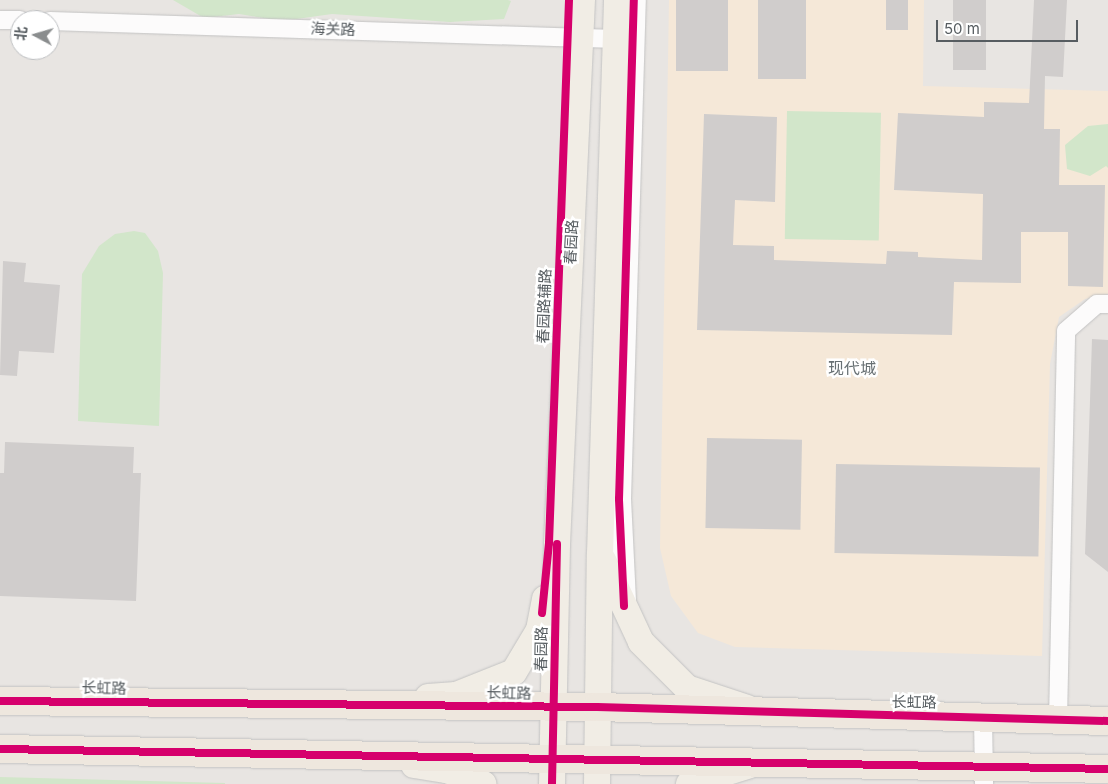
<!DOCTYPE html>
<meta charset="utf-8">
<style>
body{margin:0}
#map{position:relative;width:1108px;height:784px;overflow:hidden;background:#e8e5e2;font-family:Inter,"Noto Sans SC",sans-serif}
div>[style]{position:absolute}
.commercial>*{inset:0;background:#f5e8d8}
.green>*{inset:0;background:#d2e6ca;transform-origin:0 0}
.building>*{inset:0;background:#d0cdcc;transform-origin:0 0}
.roads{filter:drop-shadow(0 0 1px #c3c3c3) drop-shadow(0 0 1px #c3c3c3)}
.street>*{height:18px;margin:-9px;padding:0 9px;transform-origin:9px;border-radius:9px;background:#fcfbfb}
.secondary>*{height:24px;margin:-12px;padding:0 12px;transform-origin:12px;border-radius:12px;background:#fcfbfb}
.primary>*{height:26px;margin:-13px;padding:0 13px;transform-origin:13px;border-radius:13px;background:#f1ede5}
.highway>*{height:28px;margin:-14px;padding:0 14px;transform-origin:14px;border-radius:14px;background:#eee7de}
.cycleway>*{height:8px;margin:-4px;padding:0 4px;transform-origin:4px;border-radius:4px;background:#d6006c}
span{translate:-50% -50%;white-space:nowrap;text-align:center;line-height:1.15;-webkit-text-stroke:5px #fff;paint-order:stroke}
.street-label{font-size:15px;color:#575d61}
.neighbourhood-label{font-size:16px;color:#687073}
.north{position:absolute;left:10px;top:10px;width:50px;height:50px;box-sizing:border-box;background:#fff;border:1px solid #bcbec0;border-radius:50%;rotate:276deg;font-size:14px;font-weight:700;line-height:20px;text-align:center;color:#575d61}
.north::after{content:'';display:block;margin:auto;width:18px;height:22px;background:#8a8d8e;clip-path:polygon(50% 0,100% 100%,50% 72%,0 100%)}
.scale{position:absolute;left:936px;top:20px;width:142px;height:22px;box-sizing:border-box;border:2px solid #575d61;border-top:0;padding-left:6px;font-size:15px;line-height:18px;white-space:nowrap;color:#575d61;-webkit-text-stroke:4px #fff;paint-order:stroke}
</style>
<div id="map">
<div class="commercial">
<div style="clip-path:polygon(669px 0,924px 0,923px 86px,1108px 91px,1108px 294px,1085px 299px,1059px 317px,1050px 364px,1042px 656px,735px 647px,698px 633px,671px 596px,660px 548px)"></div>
</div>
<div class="green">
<div style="clip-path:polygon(173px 0,508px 0,511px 1px,504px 19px,450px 22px,332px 14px,282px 21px,239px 14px,204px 18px)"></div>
<div style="left:787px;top:111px;width:94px;height:128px;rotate:1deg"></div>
<div style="clip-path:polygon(1108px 124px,1108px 168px,1106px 166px,1090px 176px,1067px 169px,1065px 145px,1088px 126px)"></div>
<div style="clip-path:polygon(134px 231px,145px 233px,158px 251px,163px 273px,159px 426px,78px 421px,82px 274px,99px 246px,115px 234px)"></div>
<div style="clip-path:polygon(0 777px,225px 783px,225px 784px,0 784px)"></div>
</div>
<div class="building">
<div style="left:676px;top:0;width:52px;height:71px"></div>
<div style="left:758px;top:0;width:48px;height:79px"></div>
<div style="left:886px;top:0;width:22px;height:30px"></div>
<div style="left:953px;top:0;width:33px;height:70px"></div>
<div style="clip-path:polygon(1034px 0,1067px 0,1063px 77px,1045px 76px,1044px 129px,1060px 129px,1059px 185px,1105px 185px,1103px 287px,1068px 286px,1068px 232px,1021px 232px,1021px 283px,954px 282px,952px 335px,697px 330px,704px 114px,777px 117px,775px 202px,735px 200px,733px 245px,774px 246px,774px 260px,886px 264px,887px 251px,918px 252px,918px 257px,982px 260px,983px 194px,894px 190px,898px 113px,984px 117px,984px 102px,1029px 103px)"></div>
<div style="clip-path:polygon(3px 261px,26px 263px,24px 282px,60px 285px,54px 353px,19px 351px,17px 376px,0 375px)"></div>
<div style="clip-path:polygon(1092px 339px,1108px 340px,1108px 572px,1085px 554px)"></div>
<div style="left:707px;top:438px;width:95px;height:90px;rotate:1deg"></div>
<div style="clip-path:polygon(5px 442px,134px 447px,133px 473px,141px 473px,136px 601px,0 596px,0 473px,4px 473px)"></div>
<div style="left:836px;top:464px;width:204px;height:89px;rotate:1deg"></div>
</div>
<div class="roads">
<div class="street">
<div style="left:0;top:20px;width:20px"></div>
<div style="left:50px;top:21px;width:566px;rotate:1.82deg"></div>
<div style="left:983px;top:717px;width:67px;rotate:89.1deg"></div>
<div style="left:1058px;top:720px;width:389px;rotate:-88.8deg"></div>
<div style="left:1066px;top:331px;width:41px;rotate:-41.1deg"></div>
<div style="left:1097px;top:304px;width:11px"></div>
</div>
<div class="secondary">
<div style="left:624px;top:601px;width:102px;rotate:-92.8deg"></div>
<div style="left:619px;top:499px;width:499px;rotate:-88.3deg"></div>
</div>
<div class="primary">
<div style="left:603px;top:560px;width:90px;rotate:65.1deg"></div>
<div style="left:641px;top:642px;width:65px;rotate:45deg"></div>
<div style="left:687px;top:688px;width:63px;rotate:18.4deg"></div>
<div style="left:428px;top:697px;width:28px;rotate:-4deg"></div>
<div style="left:456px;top:695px;width:62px;rotate:-21.6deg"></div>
<div style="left:514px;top:672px;width:49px;rotate:-59.2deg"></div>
<div style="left:539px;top:630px;width:32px;rotate:-79deg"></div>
<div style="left:414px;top:765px;width:33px;rotate:9deg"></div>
<div style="left:447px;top:770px;width:39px;rotate:21deg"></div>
<div style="left:552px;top:784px;width:240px;rotate:-88.8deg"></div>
<div style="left:557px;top:544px;width:545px;rotate:-87.37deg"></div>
<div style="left:597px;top:784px;width:230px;rotate:-89.3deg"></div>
<div style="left:600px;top:554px;width:554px;rotate:-88.24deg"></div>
<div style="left:689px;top:784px;width:64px;rotate:-17.3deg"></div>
</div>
<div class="highway">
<div style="left:0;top:701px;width:597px;rotate:0.58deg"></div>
<div style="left:597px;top:707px;width:511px;rotate:1.57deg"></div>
<div style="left:0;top:749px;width:1108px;rotate:1.03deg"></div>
</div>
</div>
<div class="cycleway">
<div style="left:624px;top:606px;width:107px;rotate:-92.7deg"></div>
<div style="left:619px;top:499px;width:499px;rotate:-88.3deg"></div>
<div style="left:542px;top:613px;width:70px;rotate:-84.3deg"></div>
<div style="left:549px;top:543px;width:543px;rotate:-87.89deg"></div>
<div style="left:0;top:701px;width:597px;rotate:0.58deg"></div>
<div style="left:597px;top:707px;width:511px;rotate:1.57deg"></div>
<div style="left:0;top:749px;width:1108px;rotate:1.03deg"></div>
<div style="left:552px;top:784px;width:240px;rotate:-88.8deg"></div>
</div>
<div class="street-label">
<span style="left:333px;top:29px;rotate:2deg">海关路</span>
<span style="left:571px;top:242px;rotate:-87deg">春园路</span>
<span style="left:544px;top:306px;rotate:-88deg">春园路辅路</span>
<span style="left:541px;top:649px;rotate:-89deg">春园路</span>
<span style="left:104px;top:688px;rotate:1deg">长虹路</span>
<span style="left:509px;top:693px;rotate:1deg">长虹路</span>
<span style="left:914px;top:702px;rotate:1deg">长虹路</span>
</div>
<div class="neighbourhood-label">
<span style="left:852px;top:368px">现代城</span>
</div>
<div class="north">北</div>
<div class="scale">50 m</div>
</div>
